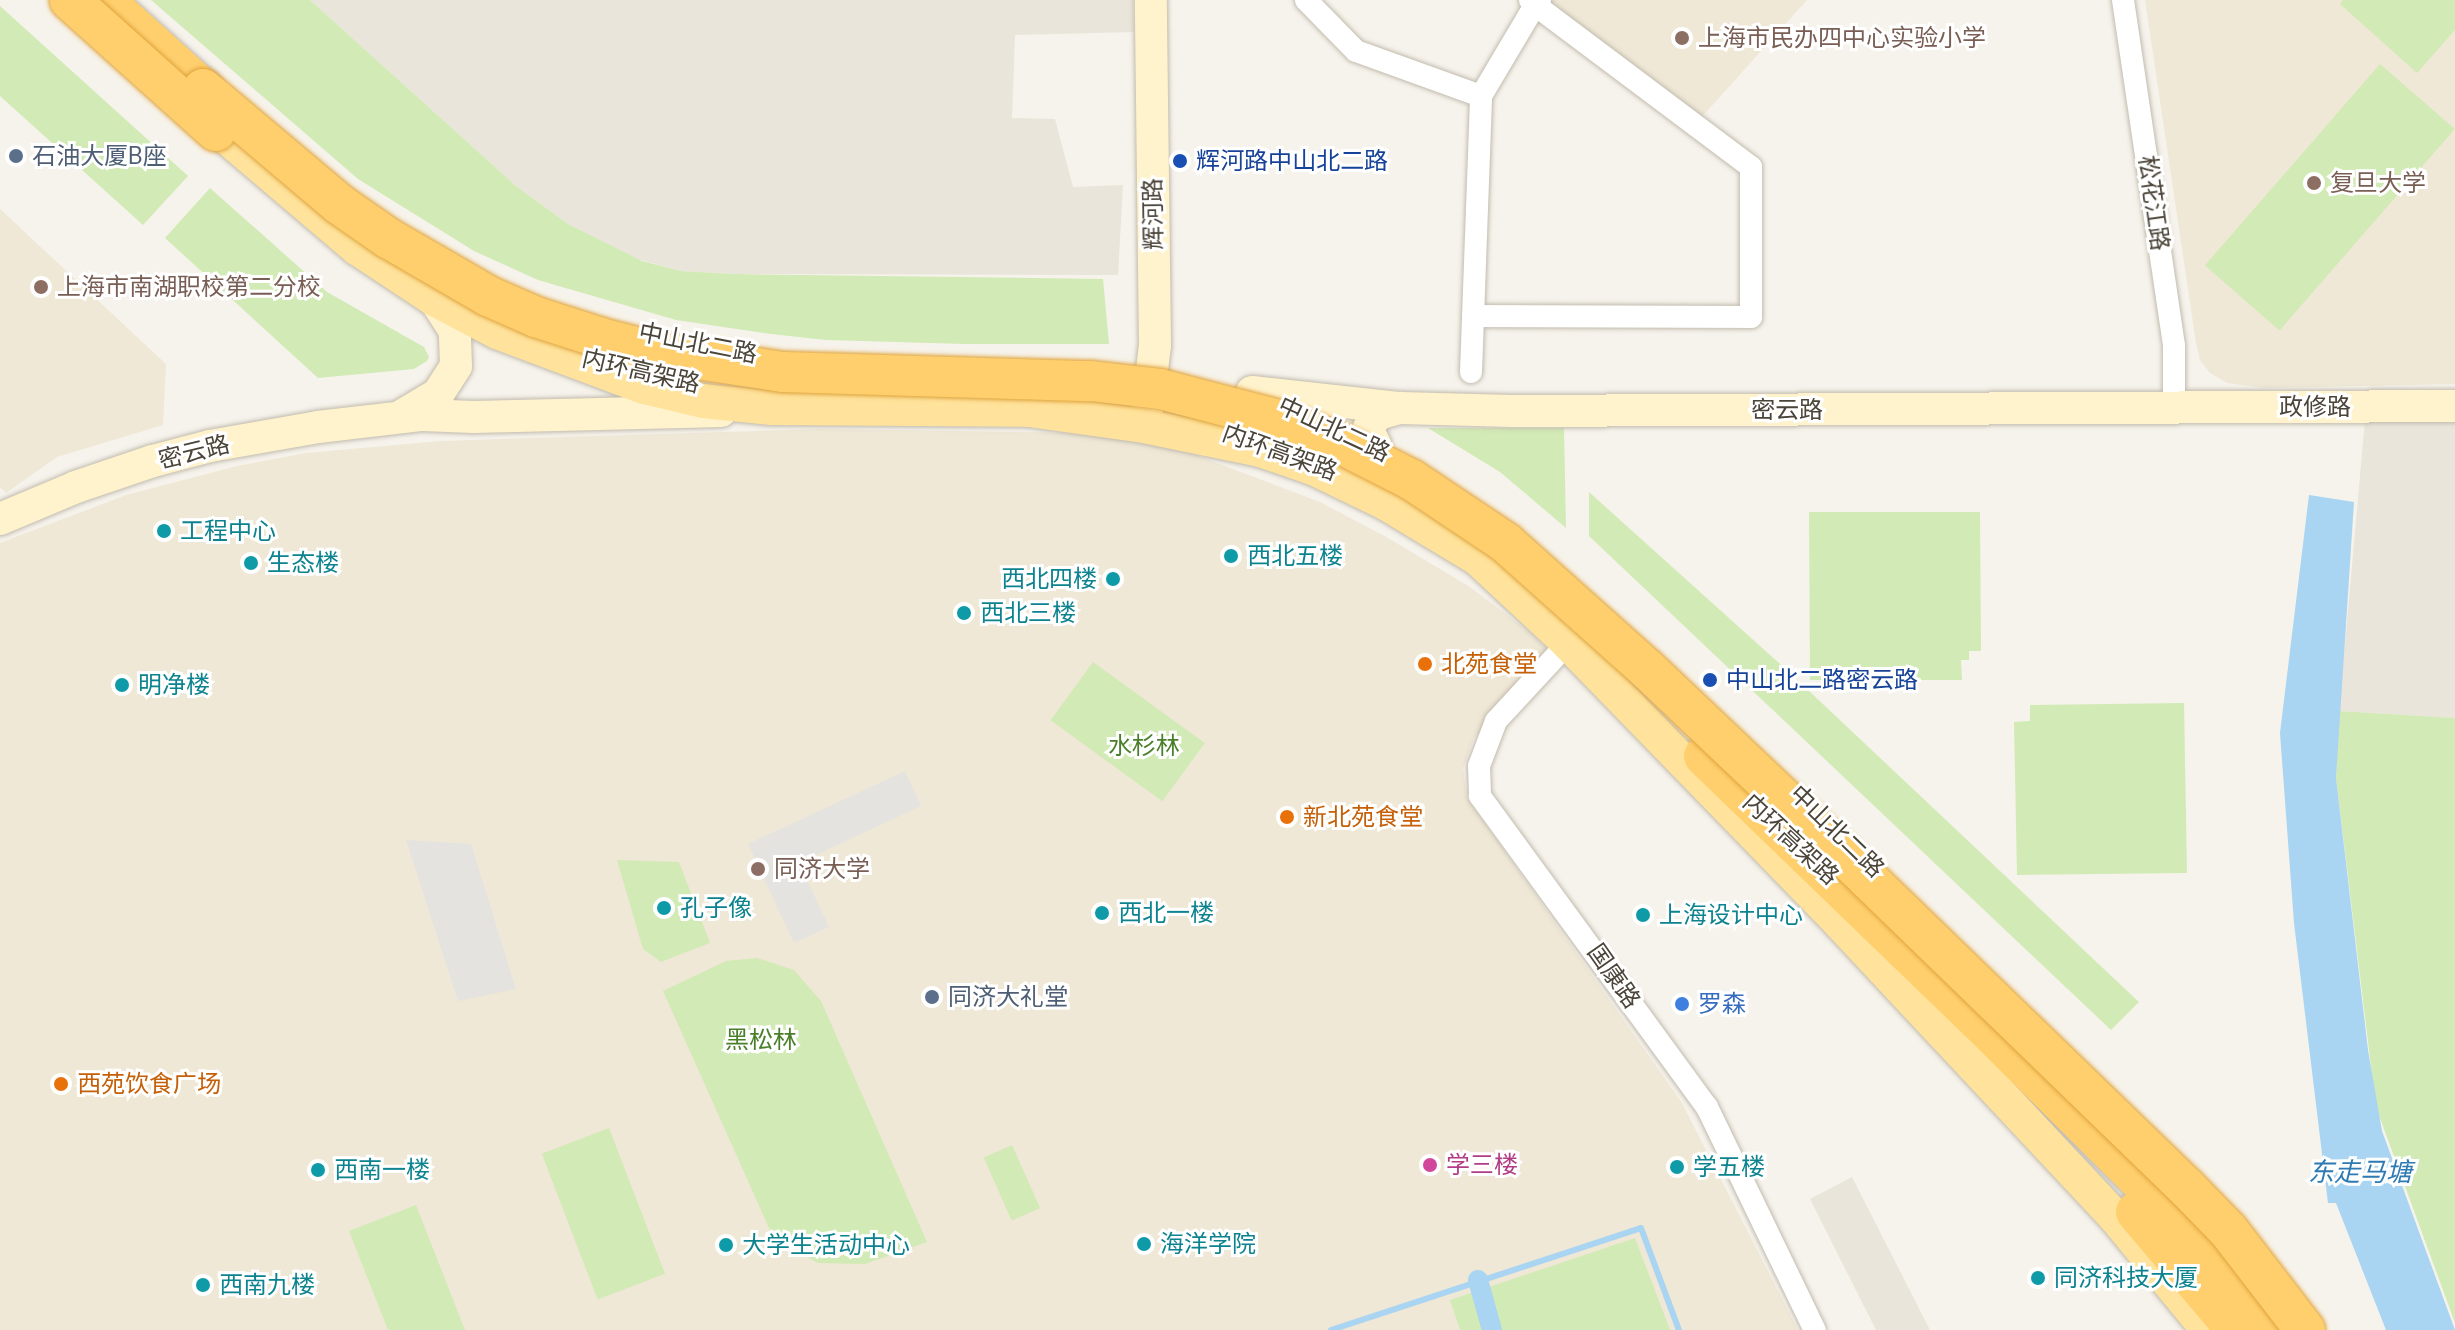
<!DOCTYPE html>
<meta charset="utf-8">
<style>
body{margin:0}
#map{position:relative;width:2455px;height:1330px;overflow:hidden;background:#f6f3ec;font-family:"DM Sans","Noto Sans SC",sans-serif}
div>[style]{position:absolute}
.residential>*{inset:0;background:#eae5da}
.education>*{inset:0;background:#efe8d6}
.green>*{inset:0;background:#d2eab5;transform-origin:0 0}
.parking>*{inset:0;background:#e5e3e0}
.water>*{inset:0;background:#a9d4f2}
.stream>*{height:6px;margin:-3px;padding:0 3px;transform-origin:3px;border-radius:3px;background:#a9d4f2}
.canal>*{height:20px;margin:-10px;padding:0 10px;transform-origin:10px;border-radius:10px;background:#a9d4f2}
.roads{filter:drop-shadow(0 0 2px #c2bbae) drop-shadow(0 0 2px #c2bbae)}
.street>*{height:22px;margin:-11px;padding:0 11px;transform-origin:11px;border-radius:11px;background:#fff}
.secondary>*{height:32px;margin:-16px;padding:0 16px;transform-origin:16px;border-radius:16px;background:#fff3cd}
.primary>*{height:34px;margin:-17px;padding:0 17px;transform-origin:17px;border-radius:17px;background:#ffe39c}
.highway>*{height:40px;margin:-20px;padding:0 20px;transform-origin:20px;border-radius:20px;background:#ffcf6e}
.bridges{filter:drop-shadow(0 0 2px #e0a43c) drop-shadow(0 0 2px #e0a43c)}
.highway-bridge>*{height:40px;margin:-20px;padding:0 20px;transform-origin:20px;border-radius:20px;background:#ffcf6e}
.dots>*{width:22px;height:22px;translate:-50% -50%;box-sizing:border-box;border:4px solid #fff;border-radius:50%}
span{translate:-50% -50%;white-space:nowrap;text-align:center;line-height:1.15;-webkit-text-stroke:6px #fff;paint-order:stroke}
.education-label{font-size:24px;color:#785e54}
.left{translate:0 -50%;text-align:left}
.service-label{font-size:24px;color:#4e5e75}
.transit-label{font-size:24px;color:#164399}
.street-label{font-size:24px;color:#4b4439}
.culture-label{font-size:24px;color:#0d838f}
.right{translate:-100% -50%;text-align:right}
.food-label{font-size:24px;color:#c56008}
.park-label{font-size:24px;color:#4a7f2a}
.shop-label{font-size:24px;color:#366cbe}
.hotel-label{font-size:24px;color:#b23c85}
.water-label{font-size:26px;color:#2e7ab2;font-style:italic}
</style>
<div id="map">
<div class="residential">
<div style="clip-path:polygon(310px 0,1133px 0,1134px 32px,1015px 35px,1012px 118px,1055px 119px,1073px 187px,1123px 185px,1118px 275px,733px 274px,681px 271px,637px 259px,568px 224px,516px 186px)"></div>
<div style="clip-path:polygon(2455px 419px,2455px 718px,2339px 711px,2365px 420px)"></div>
<div style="clip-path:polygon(1852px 1177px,1930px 1330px,1876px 1330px,1810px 1199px)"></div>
</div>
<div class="education">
<div style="clip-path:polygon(1550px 0,1807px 0,1700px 119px,1548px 3px)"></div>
<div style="clip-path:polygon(2145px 0,2455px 0,2455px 384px,2265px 388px,2227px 383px,2210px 373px,2200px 360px,2196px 343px)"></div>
<div style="clip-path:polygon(0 209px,166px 364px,163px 425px,57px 457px,6px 493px,0 487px)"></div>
<div style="clip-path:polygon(818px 429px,1082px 433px,1134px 439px,1193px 454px,1320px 502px,1388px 538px,1470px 587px,1531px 633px,1552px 655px,1474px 738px,1463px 768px,1467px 798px,1682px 1103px,1798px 1330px,0 1330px,0 543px,126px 495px,237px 466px,306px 453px,440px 441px)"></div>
</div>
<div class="green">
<div style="clip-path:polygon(151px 0,310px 0,516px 186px,568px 224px,642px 261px,681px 271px,733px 274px,1103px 279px,1109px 344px,965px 344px,826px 340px,771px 334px,676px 320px,538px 280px,474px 251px,358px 179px)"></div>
<div style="clip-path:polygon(2343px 0,2455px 0,2455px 30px,2417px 73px,2340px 4px)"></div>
<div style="clip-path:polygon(0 6px,188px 176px,143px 225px,0 96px)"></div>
<div style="left:2380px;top:64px;width:99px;height:267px;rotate:41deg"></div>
<div style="clip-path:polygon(210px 188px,327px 292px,424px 347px,429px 357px,427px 361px,414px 369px,318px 378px,165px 238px)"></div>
<div style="clip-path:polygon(1428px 428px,1564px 428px,1566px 528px,1500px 472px)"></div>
<div style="clip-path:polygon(1589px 492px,1790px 673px,2139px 1002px,2111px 1030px,1589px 536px)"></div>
<div style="clip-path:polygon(1809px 512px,1980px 512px,1981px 651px,1969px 651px,1969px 660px,1961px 660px,1962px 680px,1810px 680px)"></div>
<div style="left:1093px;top:662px;width:138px;height:72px;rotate:36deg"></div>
<div style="clip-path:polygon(2184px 703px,2187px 873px,2017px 875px,2014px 722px,2030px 721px,2030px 705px)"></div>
<div style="clip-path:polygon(2339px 711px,2455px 718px,2455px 1323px,2376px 1107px,2336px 778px)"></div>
<div style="clip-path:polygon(617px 860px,679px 862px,710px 943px,661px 962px,643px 949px)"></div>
<div style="clip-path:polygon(757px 958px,794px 970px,821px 1001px,927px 1242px,865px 1264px,818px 1263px,787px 1246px,769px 1228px,663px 991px,726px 961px)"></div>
<div style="left:609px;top:1128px;width:156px;height:72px;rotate:69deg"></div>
<div style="left:1012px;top:1145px;width:69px;height:31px;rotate:66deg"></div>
<div style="clip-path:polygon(416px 1205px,465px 1330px,388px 1330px,349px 1231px)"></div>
<div style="clip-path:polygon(1635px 1238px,1670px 1330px,1460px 1330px,1450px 1300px)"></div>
</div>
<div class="parking">
<div style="clip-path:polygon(905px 771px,921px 806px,799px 863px,829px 927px,794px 943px,748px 844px)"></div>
<div style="clip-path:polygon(406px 840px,471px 844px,516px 989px,458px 1001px)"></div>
</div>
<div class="water">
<div style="clip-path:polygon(2309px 495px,2354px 502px,2336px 778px,2368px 1050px,2382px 1131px,2455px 1330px,2386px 1330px,2336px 1203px,2328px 1203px,2294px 923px,2280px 733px)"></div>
</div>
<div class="stream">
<div style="left:1331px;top:1330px;width:326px;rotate:-18.2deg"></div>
<div style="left:1641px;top:1228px;width:109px;rotate:69.6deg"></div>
</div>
<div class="canal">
<div style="left:1478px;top:1280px;width:52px;rotate:74.4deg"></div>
</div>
<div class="roads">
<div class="street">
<div style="left:1306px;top:0;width:71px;rotate:45.6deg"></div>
<div style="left:1356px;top:51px;width:133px;rotate:19.8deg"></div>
<div style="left:2123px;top:0;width:350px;rotate:81.6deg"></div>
<div style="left:2174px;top:346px;width:62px;rotate:90deg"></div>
<div style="left:1473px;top:316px;width:278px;rotate:0.2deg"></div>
<div style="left:1751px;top:317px;width:150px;rotate:-90deg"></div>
<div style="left:1751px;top:167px;width:270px;rotate:-143.1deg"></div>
<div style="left:1535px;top:5px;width:7px;rotate:-45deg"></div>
<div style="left:1471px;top:372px;width:276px;rotate:-87.9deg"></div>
<div style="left:1481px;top:96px;width:106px;rotate:-59.3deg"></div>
<div style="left:1535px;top:5px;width:7px;rotate:-135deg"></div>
<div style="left:1568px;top:643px;width:106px;rotate:132.7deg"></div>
<div style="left:1496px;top:721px;width:48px;rotate:110.7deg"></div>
<div style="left:1479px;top:766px;width:30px;rotate:88deg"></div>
<div style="left:1480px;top:796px;width:385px;rotate:53.9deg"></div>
<div style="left:1707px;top:1107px;width:248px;rotate:64.2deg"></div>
</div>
<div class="secondary">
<div style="left:1252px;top:392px;width:149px;rotate:6.2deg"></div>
<div style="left:1400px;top:408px;width:112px;rotate:1.5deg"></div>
<div style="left:1512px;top:411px;width:943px;rotate:-0.3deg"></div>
<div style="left:1147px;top:411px;width:66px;rotate:-83.1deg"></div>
<div style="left:1155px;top:345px;width:345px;rotate:-90.7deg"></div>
<div style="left:403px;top:415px;width:41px;rotate:-31deg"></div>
<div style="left:438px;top:394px;width:33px;rotate:-57deg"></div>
<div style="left:456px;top:366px;width:35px;rotate:-92deg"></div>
<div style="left:455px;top:331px;width:38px;rotate:-123deg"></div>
<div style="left:1375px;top:444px;width:15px;rotate:-118deg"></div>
<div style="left:1368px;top:431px;width:12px;rotate:-70deg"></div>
<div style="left:1372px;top:420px;width:11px;rotate:-38deg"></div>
<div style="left:1381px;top:413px;width:20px;rotate:-15deg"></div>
<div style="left:0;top:519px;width:82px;rotate:-22.8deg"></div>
<div style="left:76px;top:487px;width:81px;rotate:-18.7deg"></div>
<div style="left:153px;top:461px;width:59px;rotate:-14.7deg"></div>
<div style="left:210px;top:446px;width:110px;rotate:-10deg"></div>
<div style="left:318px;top:427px;width:105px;rotate:-6.6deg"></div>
<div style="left:422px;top:415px;width:52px;rotate:2.2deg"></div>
<div style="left:474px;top:417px;width:247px;rotate:-1.4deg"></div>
</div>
<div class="primary">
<div style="left:197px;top:112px;width:210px;rotate:40.4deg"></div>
<div style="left:357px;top:248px;width:92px;rotate:33.5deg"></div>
<div style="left:434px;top:299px;width:71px;rotate:27.6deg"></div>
<div style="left:497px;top:332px;width:157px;rotate:20.5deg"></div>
<div style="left:644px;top:387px;width:61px;rotate:13.3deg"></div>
<div style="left:703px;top:401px;width:69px;rotate:5.8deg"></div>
<div style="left:772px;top:408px;width:257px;rotate:0.4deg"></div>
<div style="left:1029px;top:410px;width:116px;rotate:7.9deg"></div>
<div style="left:1144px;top:426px;width:118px;rotate:11.7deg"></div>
<div style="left:1260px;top:450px;width:56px;rotate:18.8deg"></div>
<div style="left:1313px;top:468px;width:82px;rotate:25.9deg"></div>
<div style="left:1387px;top:504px;width:105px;rotate:31deg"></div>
<div style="left:1477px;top:558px;width:125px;rotate:43deg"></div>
<div style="left:1568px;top:643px;width:389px;rotate:45.8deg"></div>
<div style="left:1839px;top:922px;width:405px;rotate:46.9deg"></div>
<div style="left:2116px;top:1218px;width:145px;rotate:50.6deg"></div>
</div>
<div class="highway">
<div style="left:104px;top:0;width:133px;rotate:42deg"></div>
<div style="left:1704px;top:756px;width:420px;rotate:44deg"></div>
<div style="left:2006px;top:1048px;width:291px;rotate:44.7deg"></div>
<div style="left:2213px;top:1253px;width:99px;rotate:50.7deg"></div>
<div style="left:2136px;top:1212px;width:155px;rotate:49.7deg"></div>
</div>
</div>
<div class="bridges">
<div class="highway-bridge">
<div style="left:70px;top:0;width:196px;rotate:41.9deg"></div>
<div style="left:203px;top:89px;width:178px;rotate:40.2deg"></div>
<div style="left:339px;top:204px;width:60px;rotate:34.8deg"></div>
<div style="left:388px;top:238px;width:116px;rotate:30.1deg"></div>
<div style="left:488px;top:296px;width:52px;rotate:23.6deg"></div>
<div style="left:536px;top:317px;width:68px;rotate:17.9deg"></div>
<div style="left:601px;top:338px;width:60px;rotate:14.5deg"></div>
<div style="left:659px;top:353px;width:125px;rotate:8.7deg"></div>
<div style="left:783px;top:372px;width:308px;rotate:1.7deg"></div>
<div style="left:1091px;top:381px;width:69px;rotate:6.6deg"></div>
<div style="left:1160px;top:389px;width:127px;rotate:14.6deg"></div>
<div style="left:1283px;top:421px;width:62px;rotate:21.6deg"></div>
<div style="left:1341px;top:444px;width:80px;rotate:26.9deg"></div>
<div style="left:1412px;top:480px;width:113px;rotate:33.8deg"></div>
<div style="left:1506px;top:543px;width:189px;rotate:41.8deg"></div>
<div style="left:1647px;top:669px;width:305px;rotate:43.5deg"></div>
<div style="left:1868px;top:879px;width:443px;rotate:44.1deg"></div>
<div style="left:2186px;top:1187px;width:60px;rotate:45.7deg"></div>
<div style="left:2228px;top:1230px;width:126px;rotate:52.4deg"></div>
</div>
</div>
<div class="dots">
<div style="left:1682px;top:38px;background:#8d6e63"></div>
<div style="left:16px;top:156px;background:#5c6f8a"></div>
<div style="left:1180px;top:161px;background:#1a4fb4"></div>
<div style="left:2314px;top:183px;background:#8d6e63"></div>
<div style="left:41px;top:287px;background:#8d6e63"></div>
<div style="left:164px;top:531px;background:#0f9aa8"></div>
<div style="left:1231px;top:556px;background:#0f9aa8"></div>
<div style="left:251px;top:563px;background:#0f9aa8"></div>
<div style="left:1113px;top:579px;background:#0f9aa8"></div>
<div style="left:964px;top:613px;background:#0f9aa8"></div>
<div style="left:1425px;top:664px;background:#e8710a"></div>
<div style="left:1710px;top:680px;background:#1a4fb4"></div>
<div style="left:122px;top:685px;background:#0f9aa8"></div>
<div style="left:1287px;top:817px;background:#e8710a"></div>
<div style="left:758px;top:869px;background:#8d6e63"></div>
<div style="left:664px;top:908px;background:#0f9aa8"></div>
<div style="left:1102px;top:913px;background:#0f9aa8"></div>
<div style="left:1643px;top:915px;background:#0f9aa8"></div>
<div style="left:932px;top:997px;background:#5c6f8a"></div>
<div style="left:1682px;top:1004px;background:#3f7fe0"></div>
<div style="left:61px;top:1084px;background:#e8710a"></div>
<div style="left:1430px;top:1165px;background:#d1479c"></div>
<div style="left:1677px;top:1167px;background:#0f9aa8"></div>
<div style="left:318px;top:1170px;background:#0f9aa8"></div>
<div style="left:1144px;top:1244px;background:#0f9aa8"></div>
<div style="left:726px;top:1245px;background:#0f9aa8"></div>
<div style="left:2038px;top:1278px;background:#0f9aa8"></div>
<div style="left:203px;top:1285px;background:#0f9aa8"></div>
</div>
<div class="education-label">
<span class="left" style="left:1698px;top:38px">上海市民办四中心实验小学</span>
<span class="left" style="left:2330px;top:183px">复旦大学</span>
<span class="left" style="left:57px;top:287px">上海市南湖职校第二分校</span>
<span class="left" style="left:774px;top:869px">同济大学</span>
</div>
<div class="service-label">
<span class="left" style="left:32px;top:156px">石油大厦B座</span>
<span class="left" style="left:948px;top:997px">同济大礼堂</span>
</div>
<div class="transit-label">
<span class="left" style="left:1196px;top:161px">辉河路中山北二路</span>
<span class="left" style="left:1726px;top:680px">中山北二路密云路</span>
</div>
<div class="street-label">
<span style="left:2154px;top:203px;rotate:82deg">松花江路</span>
<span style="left:1153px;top:214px;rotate:-91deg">辉河路</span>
<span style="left:698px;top:343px;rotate:11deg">中山北二路</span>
<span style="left:641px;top:371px;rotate:13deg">内环高架路</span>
<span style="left:2315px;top:407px">政修路</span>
<span style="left:1787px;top:410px">密云路</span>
<span style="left:1334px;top:429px;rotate:25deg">中山北二路</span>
<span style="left:194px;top:452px;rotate:-14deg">密云路</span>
<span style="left:1280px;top:452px;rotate:20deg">内环高架路</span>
<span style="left:1837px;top:831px;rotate:44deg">中山北二路</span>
<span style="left:1791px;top:839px;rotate:43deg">内环高架路</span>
<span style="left:1614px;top:976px;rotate:55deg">国康路</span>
</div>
<div class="culture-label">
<span class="left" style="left:180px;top:531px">工程中心</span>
<span class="left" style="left:1247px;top:556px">西北五楼</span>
<span class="left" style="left:267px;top:563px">生态楼</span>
<span class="right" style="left:1097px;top:579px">西北四楼</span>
<span class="left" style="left:980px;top:613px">西北三楼</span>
<span class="left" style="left:138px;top:685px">明净楼</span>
<span class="left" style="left:680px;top:908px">孔子像</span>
<span class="left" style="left:1118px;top:913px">西北一楼</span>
<span class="left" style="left:1659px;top:915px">上海设计中心</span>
<span class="left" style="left:1693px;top:1167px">学五楼</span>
<span class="left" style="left:334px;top:1170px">西南一楼</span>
<span class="left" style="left:1160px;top:1244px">海洋学院</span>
<span class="left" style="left:742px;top:1245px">大学生活动中心</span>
<span class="left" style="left:2054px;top:1278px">同济科技大厦</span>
<span class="left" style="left:219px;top:1285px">西南九楼</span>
</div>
<div class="food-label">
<span class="left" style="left:1441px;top:664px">北苑食堂</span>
<span class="left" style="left:1303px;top:817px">新北苑食堂</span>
<span class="left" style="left:77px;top:1084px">西苑饮食广场</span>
</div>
<div class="park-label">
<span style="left:1144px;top:746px">水杉林</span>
<span style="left:761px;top:1040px">黑松林</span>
</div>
<div class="shop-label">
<span class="left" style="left:1698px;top:1004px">罗森</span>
</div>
<div class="hotel-label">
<span class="left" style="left:1446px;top:1165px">学三楼</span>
</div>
<div class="water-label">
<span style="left:2360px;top:1173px">东走马塘</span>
</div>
</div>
